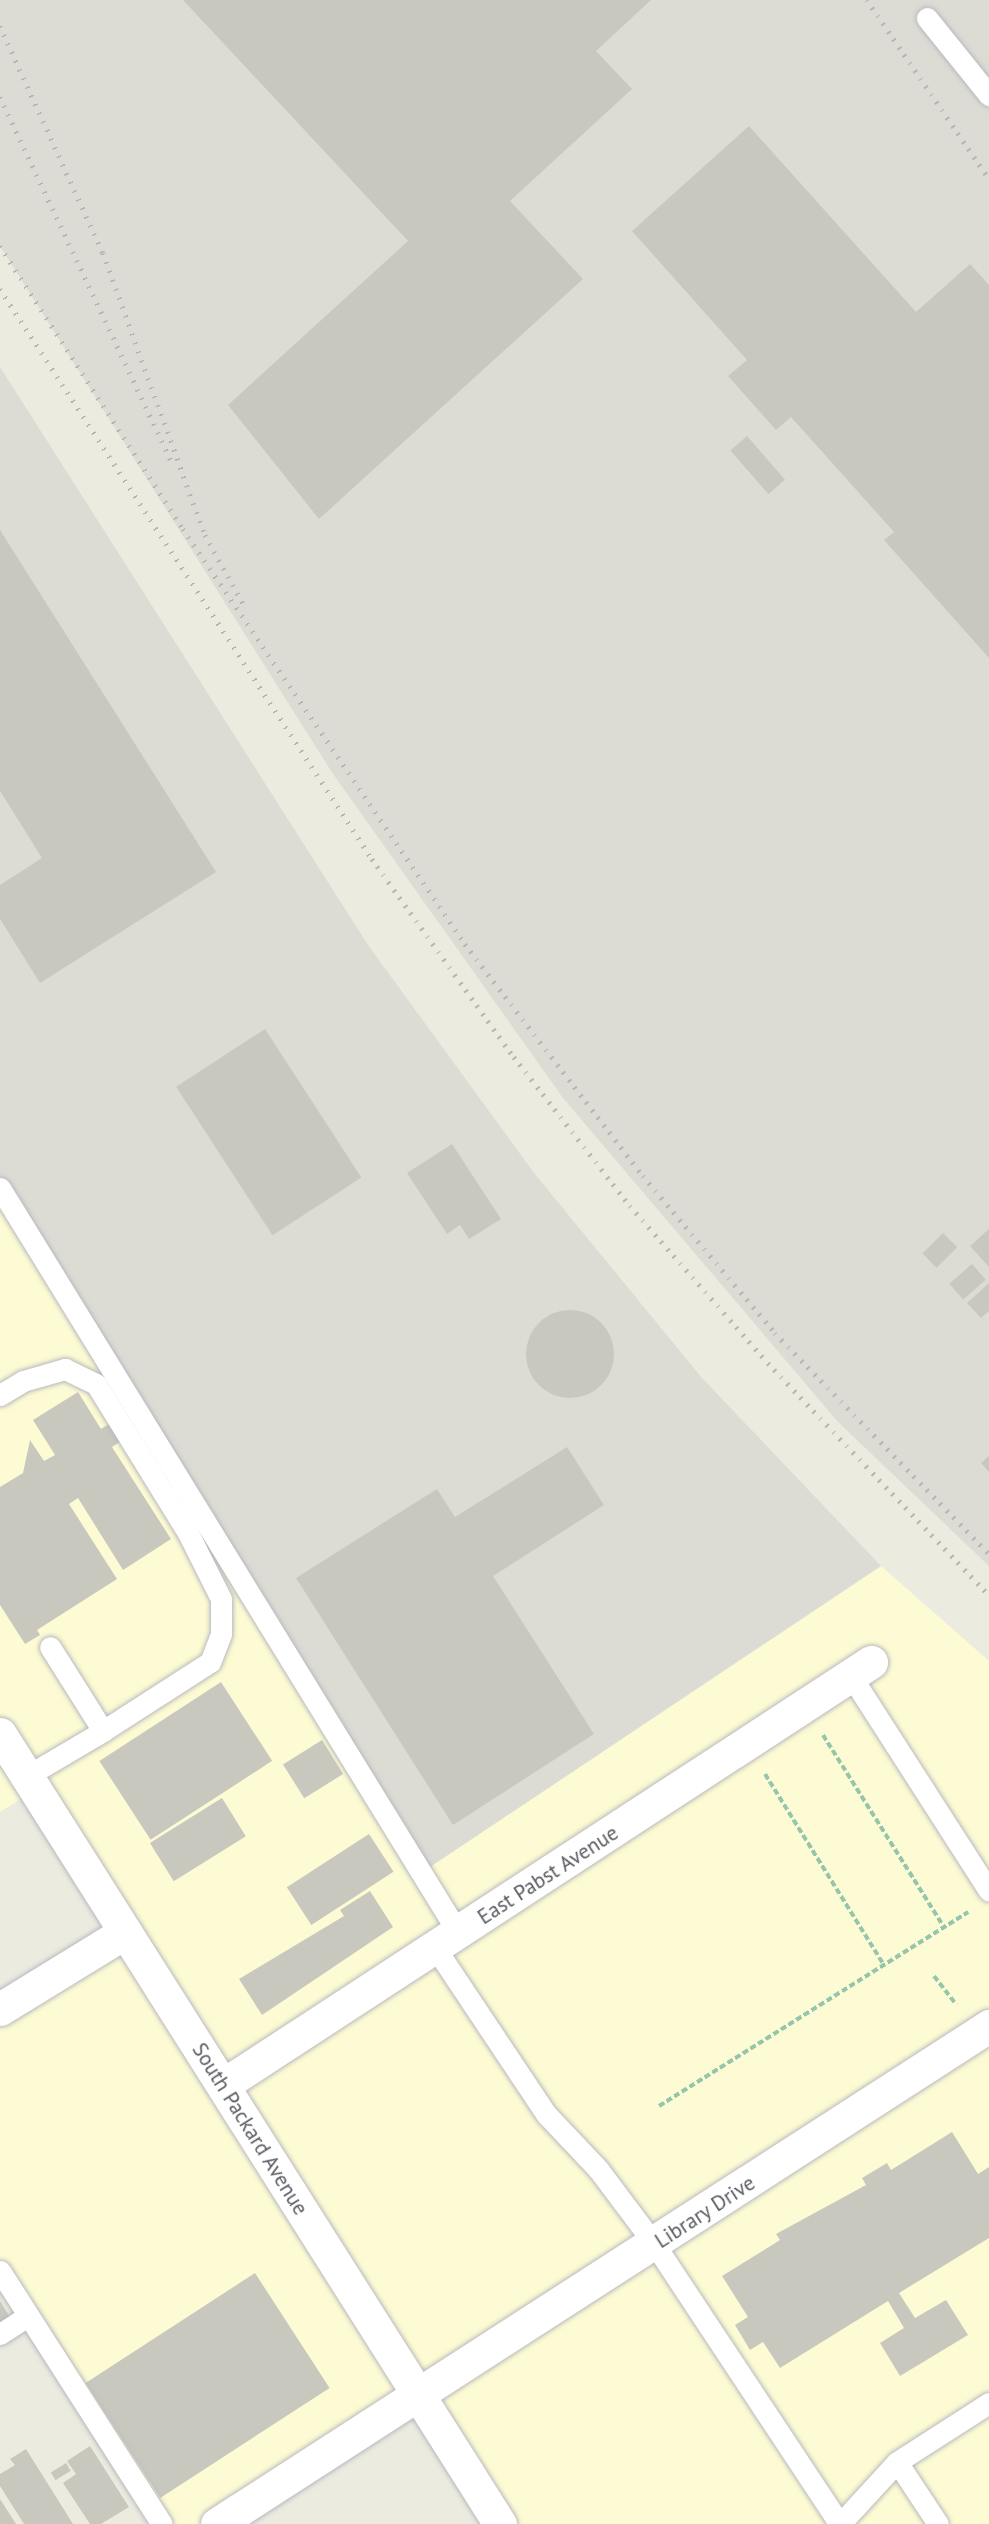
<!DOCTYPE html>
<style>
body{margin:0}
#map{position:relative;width:989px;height:2524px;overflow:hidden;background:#ecebe0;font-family:"PT Sans",sans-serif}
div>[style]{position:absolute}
.commercial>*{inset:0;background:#fdfbd3}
.industrial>*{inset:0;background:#dddcd4}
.building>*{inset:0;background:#c9c8bf;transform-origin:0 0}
.round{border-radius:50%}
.path>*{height:4px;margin-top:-2px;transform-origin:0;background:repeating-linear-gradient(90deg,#95c5ab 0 6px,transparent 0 9px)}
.roads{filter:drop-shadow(0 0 2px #b8b9bf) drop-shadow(0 0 2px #b8b9bf)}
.lane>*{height:21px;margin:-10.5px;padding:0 10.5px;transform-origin:10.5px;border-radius:10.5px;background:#fff}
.street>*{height:33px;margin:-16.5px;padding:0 16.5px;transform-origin:16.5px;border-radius:16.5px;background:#fff}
.secondary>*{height:33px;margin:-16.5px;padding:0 16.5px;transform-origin:16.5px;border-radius:16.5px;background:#fff}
.rail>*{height:4.5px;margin-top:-2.25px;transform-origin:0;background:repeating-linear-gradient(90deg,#b3b4b4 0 1.5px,transparent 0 9.5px)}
span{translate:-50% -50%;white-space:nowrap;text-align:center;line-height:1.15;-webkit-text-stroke:4.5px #fff;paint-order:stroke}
.street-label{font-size:21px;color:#595b61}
</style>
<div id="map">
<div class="commercial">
<div style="clip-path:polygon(0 1188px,421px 1873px,881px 1566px,989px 1661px,989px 2524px,500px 2524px,419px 2395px,217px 2524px,162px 2524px,0 2271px,0 2009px,125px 1931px,35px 1790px,0 1812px)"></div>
</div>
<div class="industrial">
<div style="clip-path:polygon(0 0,989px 0,989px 1566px,838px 1422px,563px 1098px,331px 771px,0 246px)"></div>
<div style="clip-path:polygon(0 367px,368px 945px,534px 1173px,702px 1378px,881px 1566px,421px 1873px,0 1188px)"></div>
</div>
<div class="building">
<div style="clip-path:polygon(183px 0,651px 0,596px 51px,632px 89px,510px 201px,583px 279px,319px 519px,228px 405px,408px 241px)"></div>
<div style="clip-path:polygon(749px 126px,916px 312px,970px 264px,989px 285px,989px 658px,884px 540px,894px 532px,791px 417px,776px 430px,728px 376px,747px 360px,632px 231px)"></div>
<div style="left:747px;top:436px;width:58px;height:22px;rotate:49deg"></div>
<div style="clip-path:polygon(0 530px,216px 872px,40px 983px,0 919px,0 885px,42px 858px,0 791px)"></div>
<div style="left:265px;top:1029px;width:177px;height:106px;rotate:57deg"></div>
<div style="clip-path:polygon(452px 1144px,501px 1219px,469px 1239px,460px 1225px,447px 1234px,407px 1173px)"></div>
<div style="clip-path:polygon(989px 1229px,989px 1267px,970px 1246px)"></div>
<div style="left:943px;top:1233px;width:20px;height:29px;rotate:45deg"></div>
<div style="left:972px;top:1264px;width:21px;height:30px;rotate:49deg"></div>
<div style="clip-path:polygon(989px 1283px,989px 1311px,981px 1318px,967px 1303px)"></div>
<div class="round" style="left:526px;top:1310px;width:88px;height:88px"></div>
<div style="clip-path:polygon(78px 1392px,101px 1429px,115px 1420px,127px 1437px,112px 1447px,171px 1539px,123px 1570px,78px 1498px,69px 1504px,117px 1579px,37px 1630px,40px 1635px,25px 1644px,0 1605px,0 1487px,23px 1473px,30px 1440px,44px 1461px,55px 1455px,33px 1420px)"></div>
<div style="clip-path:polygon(567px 1447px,604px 1505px,493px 1576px,594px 1734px,453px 1825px,296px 1578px,437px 1489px,455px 1517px)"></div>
<div style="clip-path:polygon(989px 1456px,989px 1472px,981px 1463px)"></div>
<div style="left:221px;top:1682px;width:94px;height:145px;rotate:57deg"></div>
<div style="left:322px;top:1740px;width:40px;height:46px;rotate:58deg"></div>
<div style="left:222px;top:1798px;width:45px;height:85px;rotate:58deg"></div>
<div style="left:369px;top:1834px;width:45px;height:98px;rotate:57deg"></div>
<div style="clip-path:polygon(370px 1891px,393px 1927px,262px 2015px,239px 1979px,344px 1916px,340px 1910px)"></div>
<div style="clip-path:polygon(952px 2132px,978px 2174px,989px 2167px,989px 2238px,899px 2293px,915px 2318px,946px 2300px,968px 2335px,900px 2376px,880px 2343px,904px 2328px,888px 2301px,780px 2368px,763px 2342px,750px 2350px,735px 2325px,748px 2317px,722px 2276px,780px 2240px,776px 2234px,866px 2185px,862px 2178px,887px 2163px,891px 2170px)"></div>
<div style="left:255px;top:2273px;width:137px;height:202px;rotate:57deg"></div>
<div style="clip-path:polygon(0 2301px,10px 2317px,0 2324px)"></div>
<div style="clip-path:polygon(90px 2446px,129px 2507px,101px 2524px,90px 2524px,63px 2483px,76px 2474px,67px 2461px)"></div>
<div style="clip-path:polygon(26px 2449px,73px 2524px,24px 2524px,0 2486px,0 2474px,15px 2465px,10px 2459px)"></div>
<div style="left:66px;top:2463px;width:9px;height:18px;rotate:58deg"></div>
<div style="clip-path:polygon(0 2499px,16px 2524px,0 2524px)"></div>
</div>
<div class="path">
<div style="left:823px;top:1735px;width:227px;rotate:57.8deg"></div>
<div style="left:765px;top:1774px;width:225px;rotate:58.1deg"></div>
<div style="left:934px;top:1976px;width:36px;rotate:52deg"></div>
<div style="left:659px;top:2106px;width:365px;rotate:-32.1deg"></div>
</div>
<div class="roads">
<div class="lane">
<div style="left:927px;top:18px;width:99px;rotate:51.2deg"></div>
<div style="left:0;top:1188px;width:876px;rotate:58.4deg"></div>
<div style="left:0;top:1395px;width:27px;rotate:-31deg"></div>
<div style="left:23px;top:1381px;width:44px;rotate:-15.9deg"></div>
<div style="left:65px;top:1369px;width:34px;rotate:26deg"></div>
<div style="left:96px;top:1384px;width:175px;rotate:58.3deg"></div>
<div style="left:188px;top:1533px;width:74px;rotate:63.4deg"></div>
<div style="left:221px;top:1599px;width:35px;rotate:90deg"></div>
<div style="left:221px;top:1634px;width:30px;rotate:111deg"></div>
<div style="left:210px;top:1662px;width:127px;rotate:147.2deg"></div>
<div style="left:851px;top:1676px;width:255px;rotate:57.3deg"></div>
<div style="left:27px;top:1776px;width:88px;rotate:-30.6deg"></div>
<div style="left:103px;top:1731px;width:99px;rotate:-122.2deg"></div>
<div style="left:436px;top:1949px;width:198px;rotate:56.3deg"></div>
<div style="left:546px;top:2114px;width:76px;rotate:46.6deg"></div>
<div style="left:598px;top:2169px;width:95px;rotate:53.1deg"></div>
<div style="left:655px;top:2245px;width:335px;rotate:56.5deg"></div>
<div style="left:0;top:2271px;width:300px;rotate:57.4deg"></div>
<div style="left:0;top:2334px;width:33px;rotate:-33deg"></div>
<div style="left:897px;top:2462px;width:74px;rotate:56.5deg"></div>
<div style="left:840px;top:2524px;width:84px;rotate:-47.4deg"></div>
<div style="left:897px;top:2462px;width:109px;rotate:-32.7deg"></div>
</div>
<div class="street">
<div style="left:0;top:2009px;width:147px;rotate:-31.6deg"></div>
<div style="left:223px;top:2085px;width:774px;rotate:-33.14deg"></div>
<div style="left:217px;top:2524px;width:919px;rotate:-32.83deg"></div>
</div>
<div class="secondary">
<div style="left:0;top:1734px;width:935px;rotate:57.67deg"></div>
</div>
</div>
<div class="rail">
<div style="left:867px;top:0;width:217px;rotate:55.7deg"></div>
<div style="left:0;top:26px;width:249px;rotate:65.6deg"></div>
<div style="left:103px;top:253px;width:300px;rotate:70.1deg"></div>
<div style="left:205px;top:535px;width:82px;rotate:60.9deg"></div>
<div style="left:0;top:97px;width:402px;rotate:64.8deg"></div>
<div style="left:0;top:246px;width:337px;rotate:57.1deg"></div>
<div style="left:183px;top:529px;width:502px;rotate:55.8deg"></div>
<div style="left:465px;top:944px;width:292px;rotate:52.5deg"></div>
<div style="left:643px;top:1176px;width:205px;rotate:49.9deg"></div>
<div style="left:775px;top:1333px;width:308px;rotate:45.9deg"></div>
<div style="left:0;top:289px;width:681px;rotate:56.87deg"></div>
<div style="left:372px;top:859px;width:244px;rotate:54.4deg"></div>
<div style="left:514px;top:1057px;width:189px;rotate:52.1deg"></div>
<div style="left:630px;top:1206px;width:209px;rotate:48.7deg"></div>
<div style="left:768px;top:1363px;width:320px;rotate:46.4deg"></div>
</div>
<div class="street-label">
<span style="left:548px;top:1875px;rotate:-33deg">East Pabst Avenue</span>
<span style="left:250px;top:2129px;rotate:58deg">South Packard Avenue</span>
<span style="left:705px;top:2212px;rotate:-33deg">Library Drive</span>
</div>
</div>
